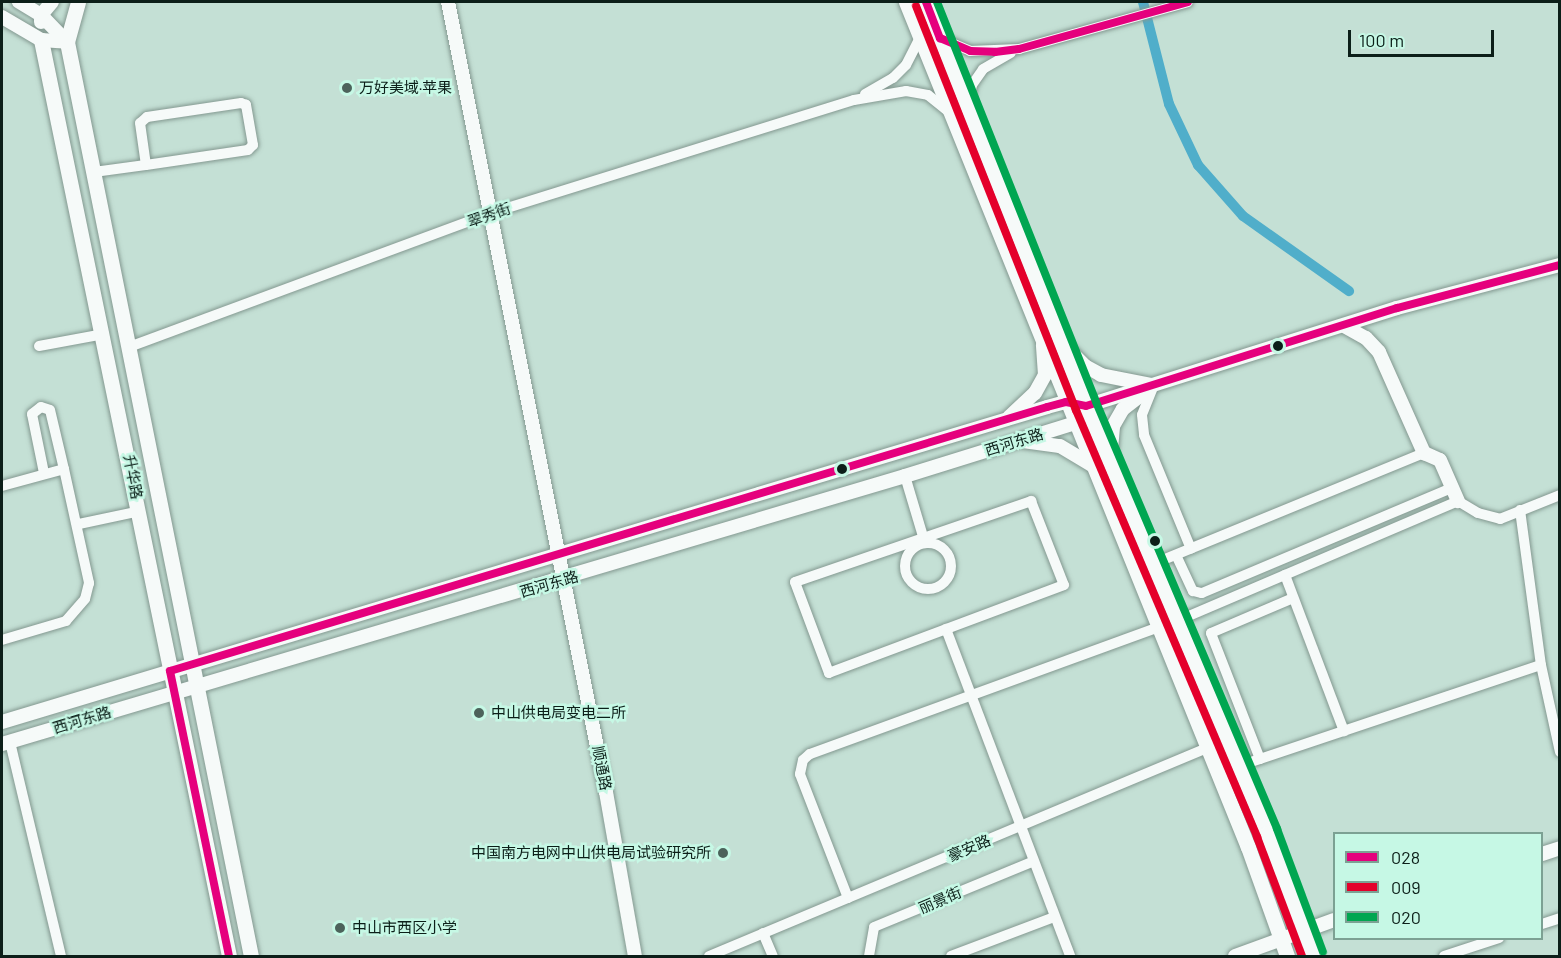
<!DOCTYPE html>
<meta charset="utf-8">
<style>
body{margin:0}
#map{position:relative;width:1561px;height:958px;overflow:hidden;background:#c4e0d5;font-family:Barlow,"Noto Sans SC",sans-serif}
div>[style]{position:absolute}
.canal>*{height:10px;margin:-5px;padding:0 5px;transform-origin:5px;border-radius:5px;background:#50aeca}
.roads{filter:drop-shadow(0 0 2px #839890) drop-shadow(0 0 2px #839890)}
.minor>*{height:10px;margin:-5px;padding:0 5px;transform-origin:5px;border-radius:5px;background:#f6faf9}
.minor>.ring{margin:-5px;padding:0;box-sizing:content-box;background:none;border:10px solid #f6faf9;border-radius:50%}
.tertiary>*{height:14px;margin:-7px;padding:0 7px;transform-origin:7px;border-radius:7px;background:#f6faf9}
.secondary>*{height:15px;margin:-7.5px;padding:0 7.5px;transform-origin:7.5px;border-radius:7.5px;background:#f6faf9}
.bus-1>*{height:8px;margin:-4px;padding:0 4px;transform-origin:4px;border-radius:4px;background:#e5007d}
.bus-2>*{height:8px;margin:-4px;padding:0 4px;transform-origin:4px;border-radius:4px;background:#e4002b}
.bus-3>*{height:8px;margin:-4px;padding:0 4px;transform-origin:4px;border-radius:4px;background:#00a651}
.dots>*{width:16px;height:16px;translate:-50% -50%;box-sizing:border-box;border:3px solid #c6f8e5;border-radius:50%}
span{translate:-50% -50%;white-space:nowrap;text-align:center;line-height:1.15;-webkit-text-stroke:5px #c6f8e5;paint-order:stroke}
.poi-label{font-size:15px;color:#0c1f19}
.left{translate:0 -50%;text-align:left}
.right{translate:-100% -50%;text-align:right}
.street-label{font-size:15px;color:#0c1f19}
.frame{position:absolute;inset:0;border:3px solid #0c1f19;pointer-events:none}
.legend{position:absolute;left:1333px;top:832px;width:210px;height:108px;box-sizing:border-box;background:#c6f8e5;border:2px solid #7ca193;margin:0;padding:8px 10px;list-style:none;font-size:18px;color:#0c1f19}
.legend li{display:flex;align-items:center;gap:12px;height:30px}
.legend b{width:30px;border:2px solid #7ca193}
.scale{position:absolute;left:1348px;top:30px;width:146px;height:27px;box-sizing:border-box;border:3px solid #0c1f19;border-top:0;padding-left:8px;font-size:18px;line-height:21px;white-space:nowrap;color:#0c1f19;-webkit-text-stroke:4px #c6f8e5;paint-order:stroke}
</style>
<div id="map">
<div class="canal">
<div style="left:1143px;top:2px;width:105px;rotate:75.7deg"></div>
<div style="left:1169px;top:104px;width:68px;rotate:64.6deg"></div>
<div style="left:1198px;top:165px;width:68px;rotate:48.6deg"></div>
<div style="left:1243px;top:216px;width:130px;rotate:35.3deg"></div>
</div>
<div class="roads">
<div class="minor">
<div style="left:940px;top:38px;width:33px;rotate:23deg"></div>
<div style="left:970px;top:51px;width:49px;rotate:-2.3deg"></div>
<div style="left:1019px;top:49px;width:175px;rotate:-15.5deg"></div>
<div style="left:865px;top:94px;width:32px;rotate:-30deg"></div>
<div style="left:893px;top:78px;width:18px;rotate:-45deg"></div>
<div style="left:906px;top:65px;width:31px;rotate:-63deg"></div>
<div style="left:968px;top:107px;width:22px;rotate:-80deg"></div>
<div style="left:972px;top:85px;width:19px;rotate:-55deg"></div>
<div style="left:983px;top:69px;width:32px;rotate:-30deg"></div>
<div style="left:94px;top:172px;width:52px;rotate:-7.7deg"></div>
<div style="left:146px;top:165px;width:103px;rotate:-8.4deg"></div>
<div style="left:248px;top:150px;width:7px;rotate:-45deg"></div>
<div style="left:253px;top:145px;width:41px;rotate:-99.9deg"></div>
<div style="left:246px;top:105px;width:5px;rotate:-158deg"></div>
<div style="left:241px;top:103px;width:95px;rotate:171.5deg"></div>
<div style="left:147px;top:117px;width:9px;rotate:139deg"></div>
<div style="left:140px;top:123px;width:42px;rotate:81.9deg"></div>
<div style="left:39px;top:346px;width:66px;rotate:-10.5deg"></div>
<div style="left:129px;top:347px;width:386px;rotate:-20.3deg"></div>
<div style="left:491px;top:213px;width:380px;rotate:-17.3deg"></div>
<div style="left:854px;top:100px;width:53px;rotate:-9.8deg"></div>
<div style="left:906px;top:91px;width:22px;rotate:10deg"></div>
<div style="left:928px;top:95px;width:26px;rotate:39deg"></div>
<div style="left:1154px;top:385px;width:32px;rotate:112deg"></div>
<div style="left:1142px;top:415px;width:20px;rotate:84deg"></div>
<div style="left:1144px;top:435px;width:123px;rotate:67.6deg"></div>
<div style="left:44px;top:473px;width:60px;rotate:-101.5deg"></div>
<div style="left:32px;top:414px;width:11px;rotate:-38deg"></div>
<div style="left:41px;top:407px;width:9px;rotate:18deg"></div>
<div style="left:50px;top:410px;width:61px;rotate:76.7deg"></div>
<div style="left:905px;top:476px;width:70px;rotate:73.4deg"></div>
<div style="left:2px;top:486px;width:64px;rotate:-15.3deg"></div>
<div style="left:64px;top:469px;width:117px;rotate:77.6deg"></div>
<div style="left:89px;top:583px;width:16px;rotate:104deg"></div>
<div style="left:85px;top:599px;width:29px;rotate:131deg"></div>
<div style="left:66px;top:621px;width:67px;rotate:163.5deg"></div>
<div style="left:1031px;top:501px;width:90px;rotate:68.6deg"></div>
<div style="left:1064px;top:585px;width:251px;rotate:159.5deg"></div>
<div style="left:829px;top:673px;width:97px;rotate:-110.5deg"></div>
<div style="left:795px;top:582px;width:250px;rotate:-18.9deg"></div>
<div style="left:1520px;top:510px;width:156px;rotate:82.3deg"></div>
<div style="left:1541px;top:665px;width:89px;rotate:77.7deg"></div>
<div style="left:79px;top:524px;width:62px;rotate:-12deg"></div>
<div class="ring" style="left:905px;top:543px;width:36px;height:36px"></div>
<div style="left:1176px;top:555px;width:40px;rotate:65deg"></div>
<div style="left:1193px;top:591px;width:9px;rotate:13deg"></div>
<div style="left:1202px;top:593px;width:271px;rotate:-22.8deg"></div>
<div style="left:1153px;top:564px;width:293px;rotate:-22.3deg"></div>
<div style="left:1285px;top:575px;width:167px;rotate:69.3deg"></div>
<div style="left:1177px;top:621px;width:306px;rotate:-23.1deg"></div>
<div style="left:1458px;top:501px;width:23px;rotate:31deg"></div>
<div style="left:1478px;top:513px;width:23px;rotate:15deg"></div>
<div style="left:1500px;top:519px;width:65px;rotate:-21.8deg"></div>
<div style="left:946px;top:629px;width:350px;rotate:69.2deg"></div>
<div style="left:10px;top:742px;width:220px;rotate:76.6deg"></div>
<div style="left:1260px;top:759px;width:135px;rotate:-111.3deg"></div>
<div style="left:1211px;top:633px;width:89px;rotate:-23.1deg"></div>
<div style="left:1239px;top:766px;width:318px;rotate:-18.5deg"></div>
<div style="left:848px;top:898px;width:133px;rotate:-111.2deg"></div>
<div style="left:800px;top:774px;width:14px;rotate:-78deg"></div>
<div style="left:803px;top:760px;width:9px;rotate:-41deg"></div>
<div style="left:810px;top:754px;width:370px;rotate:-20deg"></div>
<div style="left:1542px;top:924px;width:19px;rotate:-18deg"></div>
<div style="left:763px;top:933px;width:25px;rotate:67deg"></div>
<div style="left:709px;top:956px;width:540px;rotate:-22.67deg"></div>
<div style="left:1207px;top:748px;width:23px;rotate:-10deg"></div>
<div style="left:869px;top:956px;width:29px;rotate:-80deg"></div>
<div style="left:874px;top:927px;width:171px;rotate:-22.4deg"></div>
<div style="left:951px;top:956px;width:110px;rotate:-20.7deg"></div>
<div style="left:1444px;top:956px;width:58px;rotate:-18.1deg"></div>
</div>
<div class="tertiary">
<div style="left:448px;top:2px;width:806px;rotate:78.69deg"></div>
<div style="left:606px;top:792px;width:167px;rotate:80deg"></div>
<div style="left:2px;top:17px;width:45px;rotate:30.5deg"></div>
<div style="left:41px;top:40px;width:26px;rotate:4deg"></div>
<div style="left:67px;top:42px;width:37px;rotate:-134deg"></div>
<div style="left:41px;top:15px;width:26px;rotate:-149deg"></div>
<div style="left:41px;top:22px;width:7px;rotate:-90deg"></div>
<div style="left:41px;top:15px;width:17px;rotate:-50deg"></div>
<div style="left:1344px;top:326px;width:25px;rotate:29deg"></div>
<div style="left:1366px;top:338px;width:19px;rotate:47deg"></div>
<div style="left:1379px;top:352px;width:111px;rotate:66deg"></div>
<div style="left:1424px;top:453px;width:17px;rotate:24deg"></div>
<div style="left:1440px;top:460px;width:45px;rotate:66.3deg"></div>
<div style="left:1061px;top:342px;width:34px;rotate:45deg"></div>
<div style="left:1085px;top:366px;width:18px;rotate:29deg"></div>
<div style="left:1101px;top:375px;width:52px;rotate:11.1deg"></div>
<div style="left:1009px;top:417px;width:35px;rotate:-43deg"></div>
<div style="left:1035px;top:393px;width:21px;rotate:-61deg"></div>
<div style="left:1045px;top:375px;width:30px;rotate:-94deg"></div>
<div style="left:1023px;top:441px;width:37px;rotate:8deg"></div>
<div style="left:1060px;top:446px;width:37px;rotate:31deg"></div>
<div style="left:1110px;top:461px;width:35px;rotate:-85deg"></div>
<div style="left:1113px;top:426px;width:20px;rotate:-60deg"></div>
<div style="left:1123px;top:409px;width:31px;rotate:-38deg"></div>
<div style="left:2px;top:722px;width:1091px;rotate:-16.77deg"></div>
<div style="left:1047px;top:407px;width:20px;rotate:-15deg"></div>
<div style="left:1066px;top:402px;width:20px;rotate:11deg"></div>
<div style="left:1086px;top:406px;width:326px;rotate:-17.5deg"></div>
<div style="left:1397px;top:308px;width:169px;rotate:-14.8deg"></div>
<div style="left:2px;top:744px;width:942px;rotate:-16.53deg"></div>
<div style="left:905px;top:476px;width:178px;rotate:-17.3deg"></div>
<div style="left:1075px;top:423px;width:12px;rotate:-55deg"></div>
<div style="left:1542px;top:854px;width:19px;rotate:-18deg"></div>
<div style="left:1235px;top:956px;width:105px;rotate:-20deg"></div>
</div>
<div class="secondary">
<div style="left:78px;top:2px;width:41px;rotate:105.4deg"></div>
<div style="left:67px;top:42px;width:932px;rotate:78.62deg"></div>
<div style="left:906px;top:2px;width:912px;rotate:67.97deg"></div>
<div style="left:1248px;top:847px;width:116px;rotate:70.3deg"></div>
<div style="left:926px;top:2px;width:435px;rotate:68.4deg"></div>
<div style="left:1086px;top:406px;width:464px;rotate:67deg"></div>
<div style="left:1267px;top:833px;width:131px;rotate:69.5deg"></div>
<div style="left:41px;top:40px;width:935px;rotate:78.4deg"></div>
</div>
</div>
<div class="bus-1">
<div style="left:926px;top:2px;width:39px;rotate:69deg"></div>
<div style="left:940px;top:38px;width:33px;rotate:23deg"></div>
<div style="left:970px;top:51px;width:25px;rotate:2deg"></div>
<div style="left:995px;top:52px;width:24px;rotate:-7deg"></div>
<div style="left:1019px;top:49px;width:175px;rotate:-15.5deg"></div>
<div style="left:229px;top:956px;width:291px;rotate:-101.7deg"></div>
<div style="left:170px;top:671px;width:916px;rotate:-16.75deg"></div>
<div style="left:1047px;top:407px;width:20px;rotate:-15deg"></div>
<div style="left:1066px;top:402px;width:20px;rotate:11deg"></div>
<div style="left:1086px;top:406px;width:326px;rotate:-17.5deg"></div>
<div style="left:1397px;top:308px;width:169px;rotate:-14.8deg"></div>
</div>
<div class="bus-2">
<div style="left:916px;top:6px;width:435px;rotate:68.4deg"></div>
<div style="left:1076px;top:410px;width:464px;rotate:67deg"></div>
<div style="left:1257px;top:837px;width:127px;rotate:69.3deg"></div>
</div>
<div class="bus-3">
<div style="left:937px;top:2px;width:430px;rotate:68.3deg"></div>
<div style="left:1096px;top:402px;width:464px;rotate:67deg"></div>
<div style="left:1277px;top:829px;width:131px;rotate:69.5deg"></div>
</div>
<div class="dots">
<div style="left:347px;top:88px;background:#4c635b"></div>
<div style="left:1278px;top:346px;background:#0c1f19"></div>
<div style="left:842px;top:469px;background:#0c1f19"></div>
<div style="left:1155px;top:541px;background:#0c1f19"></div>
<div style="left:479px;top:713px;background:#4c635b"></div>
<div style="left:723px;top:853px;background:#4c635b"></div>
<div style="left:340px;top:928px;background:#4c635b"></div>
</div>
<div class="poi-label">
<span class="left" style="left:359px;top:88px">万好美域·苹果</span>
<span class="left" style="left:491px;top:713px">中山供电局变电二所</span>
<span class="right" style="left:711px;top:853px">中国南方电网中山供电局试验研究所</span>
<span class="left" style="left:352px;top:928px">中山市西区小学</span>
</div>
<div class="street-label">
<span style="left:489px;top:215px;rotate:-19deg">翠秀街</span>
<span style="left:1014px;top:442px;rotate:-17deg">西河东路</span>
<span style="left:133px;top:477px;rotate:79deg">升华路</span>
<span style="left:549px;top:584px;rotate:-16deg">西河东路</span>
<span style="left:82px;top:720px;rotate:-17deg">西河东路</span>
<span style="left:602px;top:768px;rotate:79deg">顺通路</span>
<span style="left:969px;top:848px;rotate:-23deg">豪安路</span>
<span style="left:940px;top:900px;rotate:-23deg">丽景街</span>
</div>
<div class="frame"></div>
<ul class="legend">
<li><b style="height:8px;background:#e5007d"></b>028</li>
<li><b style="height:8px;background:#e4002b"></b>009</li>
<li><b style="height:8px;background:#00a651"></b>020</li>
</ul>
<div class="scale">100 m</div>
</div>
